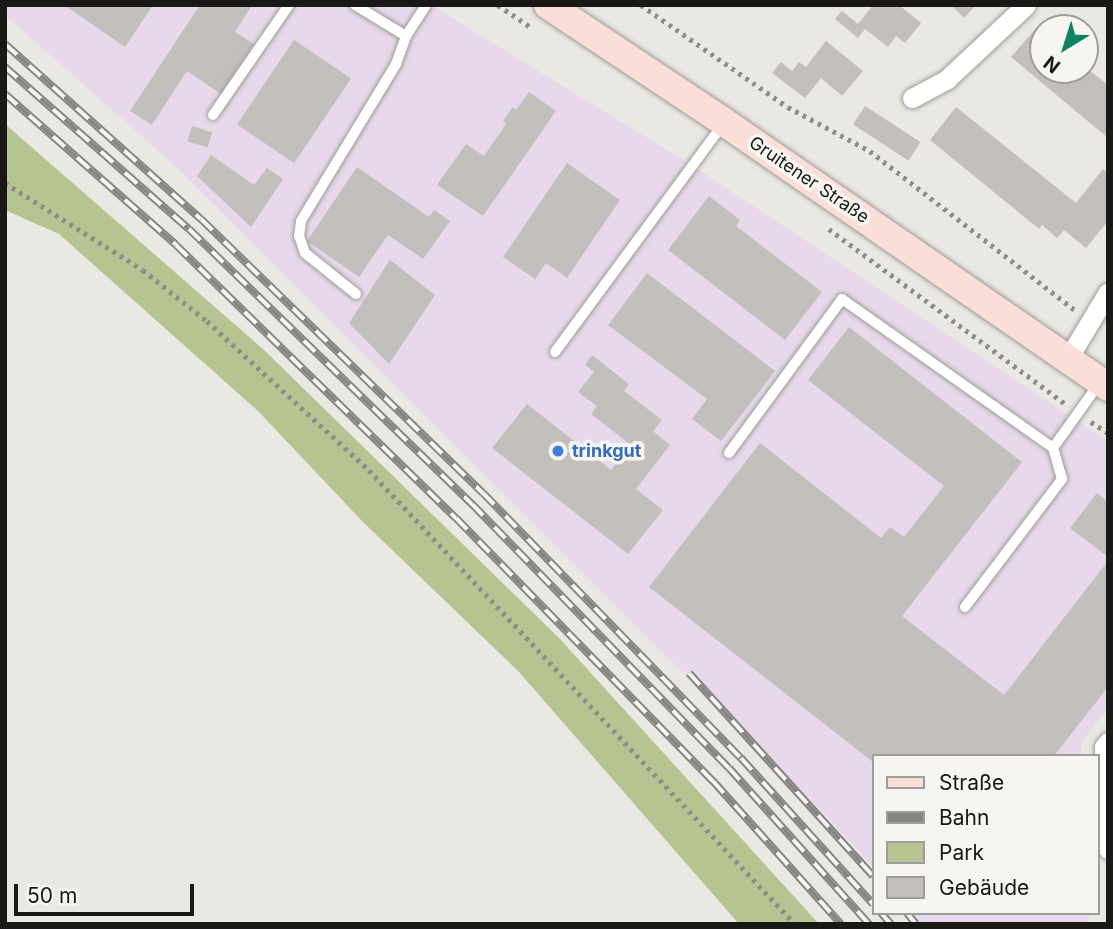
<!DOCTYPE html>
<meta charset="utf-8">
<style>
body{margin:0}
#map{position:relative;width:1113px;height:929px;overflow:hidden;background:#eae8e3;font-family:Inter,sans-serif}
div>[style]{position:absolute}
.commercial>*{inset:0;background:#e8d8eb;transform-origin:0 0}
.green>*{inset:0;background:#b5c490}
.building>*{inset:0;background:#c3bfbc;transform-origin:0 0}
.path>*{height:4.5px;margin-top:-2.25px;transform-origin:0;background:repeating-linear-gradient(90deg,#8e8d89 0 3.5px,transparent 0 8.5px)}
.roads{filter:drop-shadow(0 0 2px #9e9c98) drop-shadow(0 0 2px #9e9c98)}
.lane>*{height:10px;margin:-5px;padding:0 5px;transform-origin:5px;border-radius:5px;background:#fff}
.street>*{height:19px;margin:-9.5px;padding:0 9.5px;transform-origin:9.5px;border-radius:9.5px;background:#fff}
.secondary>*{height:28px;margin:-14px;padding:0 14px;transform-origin:14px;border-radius:14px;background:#fcded9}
.rail>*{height:8px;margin-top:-4px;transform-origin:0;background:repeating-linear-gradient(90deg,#f7f5f1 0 16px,#878683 0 32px);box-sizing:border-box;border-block:2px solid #878683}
.dots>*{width:19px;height:19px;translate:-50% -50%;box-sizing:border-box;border:4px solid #f7f5f1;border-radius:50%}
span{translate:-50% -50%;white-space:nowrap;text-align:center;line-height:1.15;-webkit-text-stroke:7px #f7f5f1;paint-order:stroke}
.street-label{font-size:18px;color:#181816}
.shop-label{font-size:18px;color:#366cbe;font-weight:700}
.left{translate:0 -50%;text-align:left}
.frame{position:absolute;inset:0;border:7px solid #181816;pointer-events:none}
.legend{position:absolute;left:872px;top:754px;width:228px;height:161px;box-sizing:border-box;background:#f7f5f1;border:2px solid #9e9d99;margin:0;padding:9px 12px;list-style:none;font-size:21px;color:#181816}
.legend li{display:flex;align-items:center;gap:14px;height:35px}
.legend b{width:35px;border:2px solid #9e9d99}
.north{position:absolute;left:1029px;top:14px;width:70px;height:70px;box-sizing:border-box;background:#f7f5f1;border:2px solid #9e9d99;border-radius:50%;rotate:218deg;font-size:19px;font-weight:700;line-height:28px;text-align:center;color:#181816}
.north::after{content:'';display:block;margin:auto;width:24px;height:32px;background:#0d8363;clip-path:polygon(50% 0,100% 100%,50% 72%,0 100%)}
.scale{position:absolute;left:14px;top:884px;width:180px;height:32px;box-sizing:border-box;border:4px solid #181816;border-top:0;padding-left:9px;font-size:21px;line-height:24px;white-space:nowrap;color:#181816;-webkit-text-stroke:5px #f7f5f1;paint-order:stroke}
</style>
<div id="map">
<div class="commercial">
<div style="clip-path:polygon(5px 5px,431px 5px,690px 164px,1108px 441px,1108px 708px,1081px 743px,1082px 756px,873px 756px,873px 867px,822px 811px,174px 165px,5px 15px)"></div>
<div style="left:914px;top:913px;width:175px;height:15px"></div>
</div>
<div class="green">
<div style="clip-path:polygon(5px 124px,263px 349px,559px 638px,819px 924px,739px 924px,519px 672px,363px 522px,258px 411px,59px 234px,5px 210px)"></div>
</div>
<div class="building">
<div style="clip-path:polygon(64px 5px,153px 5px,125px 47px)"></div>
<div style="clip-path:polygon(200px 5px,252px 5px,235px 32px,254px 44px,221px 94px,187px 71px,152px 125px,130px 111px)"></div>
<div style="clip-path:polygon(873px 5px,899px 5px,921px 23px,905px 43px,896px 36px,888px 47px,865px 29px,858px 38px,835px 19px,842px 11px,858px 24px)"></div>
<div style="clip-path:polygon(951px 5px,976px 5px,964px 18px)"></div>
<div style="clip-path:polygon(1037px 27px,1043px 32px,1043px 70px,1085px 70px,1085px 67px,1108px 85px,1108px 138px,1011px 57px)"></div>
<div style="left:294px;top:40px;width:69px;height:102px;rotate:34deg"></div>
<div style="clip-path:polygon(826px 41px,863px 71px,842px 96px,821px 78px,805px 98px,772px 73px,781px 62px,792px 71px,799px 62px,806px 67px)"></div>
<div style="clip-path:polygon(529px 92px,556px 111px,483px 216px,437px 185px,466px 144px,484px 156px,506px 124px,503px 121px,513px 107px,516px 110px)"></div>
<div style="left:865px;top:106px;width:66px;height:22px;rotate:33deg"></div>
<div style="clip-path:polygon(956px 107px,1076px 203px,1103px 169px,1108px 173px,1108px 221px,1086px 248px,1064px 230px,1057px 238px,1042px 225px,1039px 229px,930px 140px)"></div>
<div style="left:192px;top:126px;width:21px;height:16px;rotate:17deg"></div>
<div style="clip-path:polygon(211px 155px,254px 185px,267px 168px,283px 179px,251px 227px,197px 176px)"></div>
<div style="clip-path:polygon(567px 163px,620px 200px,567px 278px,546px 263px,535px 279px,503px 257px)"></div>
<div style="clip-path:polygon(357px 167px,429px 217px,434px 210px,450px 221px,423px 259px,388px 235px,359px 277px,307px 241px)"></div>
<div style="clip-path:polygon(709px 196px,740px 220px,736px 226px,822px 292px,785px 340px,668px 250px)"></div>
<div style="clip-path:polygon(390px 260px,435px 295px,389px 364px,349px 323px)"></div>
<div style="clip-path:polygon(647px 273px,775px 371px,721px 441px,692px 419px,707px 399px,608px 325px)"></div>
<div style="clip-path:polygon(849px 327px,1022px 462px,902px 616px,1004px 695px,1108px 561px,1108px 687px,1054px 756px,873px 756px,873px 762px,649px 587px,760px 443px,881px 538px,890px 527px,904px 537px,944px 486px,808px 380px)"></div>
<div style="clip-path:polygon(592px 355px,629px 384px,624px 391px,662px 420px,653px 431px,670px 445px,636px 489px,663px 510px,628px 554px,492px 448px,527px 404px,611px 470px,631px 445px,591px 414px,597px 406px,578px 392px,594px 372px,585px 365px)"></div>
<div style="clip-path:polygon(1097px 493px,1108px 502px,1108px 557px,1070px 528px)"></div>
</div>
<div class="path">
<div style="left:498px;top:5px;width:41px;rotate:34.1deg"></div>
<div style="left:641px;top:5px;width:179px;rotate:34.8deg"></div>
<div style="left:788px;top:107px;width:93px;rotate:28.2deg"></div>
<div style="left:870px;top:151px;width:259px;rotate:37.8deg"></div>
<div style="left:5px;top:183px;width:163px;rotate:32.2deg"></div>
<div style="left:143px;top:270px;width:82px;rotate:38.6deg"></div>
<div style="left:207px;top:321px;width:220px;rotate:42.6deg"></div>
<div style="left:369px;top:470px;width:623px;rotate:46.82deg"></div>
<div style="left:829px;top:229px;width:296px;rotate:36.5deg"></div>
<div style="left:1091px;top:422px;width:20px;rotate:33deg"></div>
</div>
<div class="roads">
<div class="lane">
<div style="left:355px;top:5px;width:60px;rotate:31.3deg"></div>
<div style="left:406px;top:36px;width:37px;rotate:-57deg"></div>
<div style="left:213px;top:115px;width:134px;rotate:-55.4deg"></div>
<div style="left:356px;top:294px;width:65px;rotate:-141.2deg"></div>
<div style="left:305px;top:253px;width:18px;rotate:-109deg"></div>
<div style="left:299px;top:236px;width:15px;rotate:-82deg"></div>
<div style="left:301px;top:221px;width:184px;rotate:-58.8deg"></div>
<div style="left:396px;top:64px;width:30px;rotate:-70deg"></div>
<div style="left:555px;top:352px;width:285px;rotate:-53.6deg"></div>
<div style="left:729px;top:453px;width:191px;rotate:-53.7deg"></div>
<div style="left:842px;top:299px;width:258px;rotate:35.2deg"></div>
<div style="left:1053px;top:448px;width:81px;rotate:-54.5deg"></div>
<div style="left:965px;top:607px;width:161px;rotate:-52.8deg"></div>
<div style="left:1062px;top:479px;width:32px;rotate:-106deg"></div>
</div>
<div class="street">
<div style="left:912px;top:98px;width:40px;rotate:-28deg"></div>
<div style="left:947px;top:79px;width:108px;rotate:-43.1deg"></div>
<div style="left:1067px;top:360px;width:79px;rotate:-58.9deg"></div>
<div style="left:1108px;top:742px;width:6px;rotate:129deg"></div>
<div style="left:1104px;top:747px;width:102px;rotate:87.8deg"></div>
</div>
<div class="secondary">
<div style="left:548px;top:5px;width:211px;rotate:33.6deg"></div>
<div style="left:724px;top:122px;width:467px;rotate:34.6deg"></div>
</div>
</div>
<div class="rail">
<div style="left:5px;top:44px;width:263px;rotate:41.8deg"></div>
<div style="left:201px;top:219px;width:393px;rotate:44.2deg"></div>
<div style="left:483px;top:493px;width:370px;rotate:45.8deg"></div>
<div style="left:741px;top:758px;width:197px;rotate:47.9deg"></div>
<div style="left:5px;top:67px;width:245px;rotate:41.4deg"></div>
<div style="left:189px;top:229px;width:395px;rotate:44.2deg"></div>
<div style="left:472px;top:504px;width:368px;rotate:45.8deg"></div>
<div style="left:729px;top:768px;width:210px;rotate:48.1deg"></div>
<div style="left:5px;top:94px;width:228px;rotate:41.4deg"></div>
<div style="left:176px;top:245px;width:391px;rotate:44.3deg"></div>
<div style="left:456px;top:518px;width:368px;rotate:45.7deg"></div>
<div style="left:713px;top:781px;width:192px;rotate:48.2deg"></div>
<div style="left:689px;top:673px;width:274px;rotate:47.8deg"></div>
<div style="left:881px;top:913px;width:15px;rotate:48deg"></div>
<div style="left:907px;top:913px;width:14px;rotate:51deg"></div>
</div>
<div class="dots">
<div style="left:558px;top:451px;background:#3f7fe0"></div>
</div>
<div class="street-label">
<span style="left:809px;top:180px;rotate:34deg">Gruitener Straße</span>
</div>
<div class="shop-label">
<span class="left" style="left:572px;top:451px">trinkgut</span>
</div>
<div class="frame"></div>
<ul class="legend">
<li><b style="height:9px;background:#fcded9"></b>Straße</li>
<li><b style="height:9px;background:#878683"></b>Bahn</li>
<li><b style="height:19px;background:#b5c490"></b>Park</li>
<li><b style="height:19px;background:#c3bfbc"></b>Gebäude</li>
</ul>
<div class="north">N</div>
<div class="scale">50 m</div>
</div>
